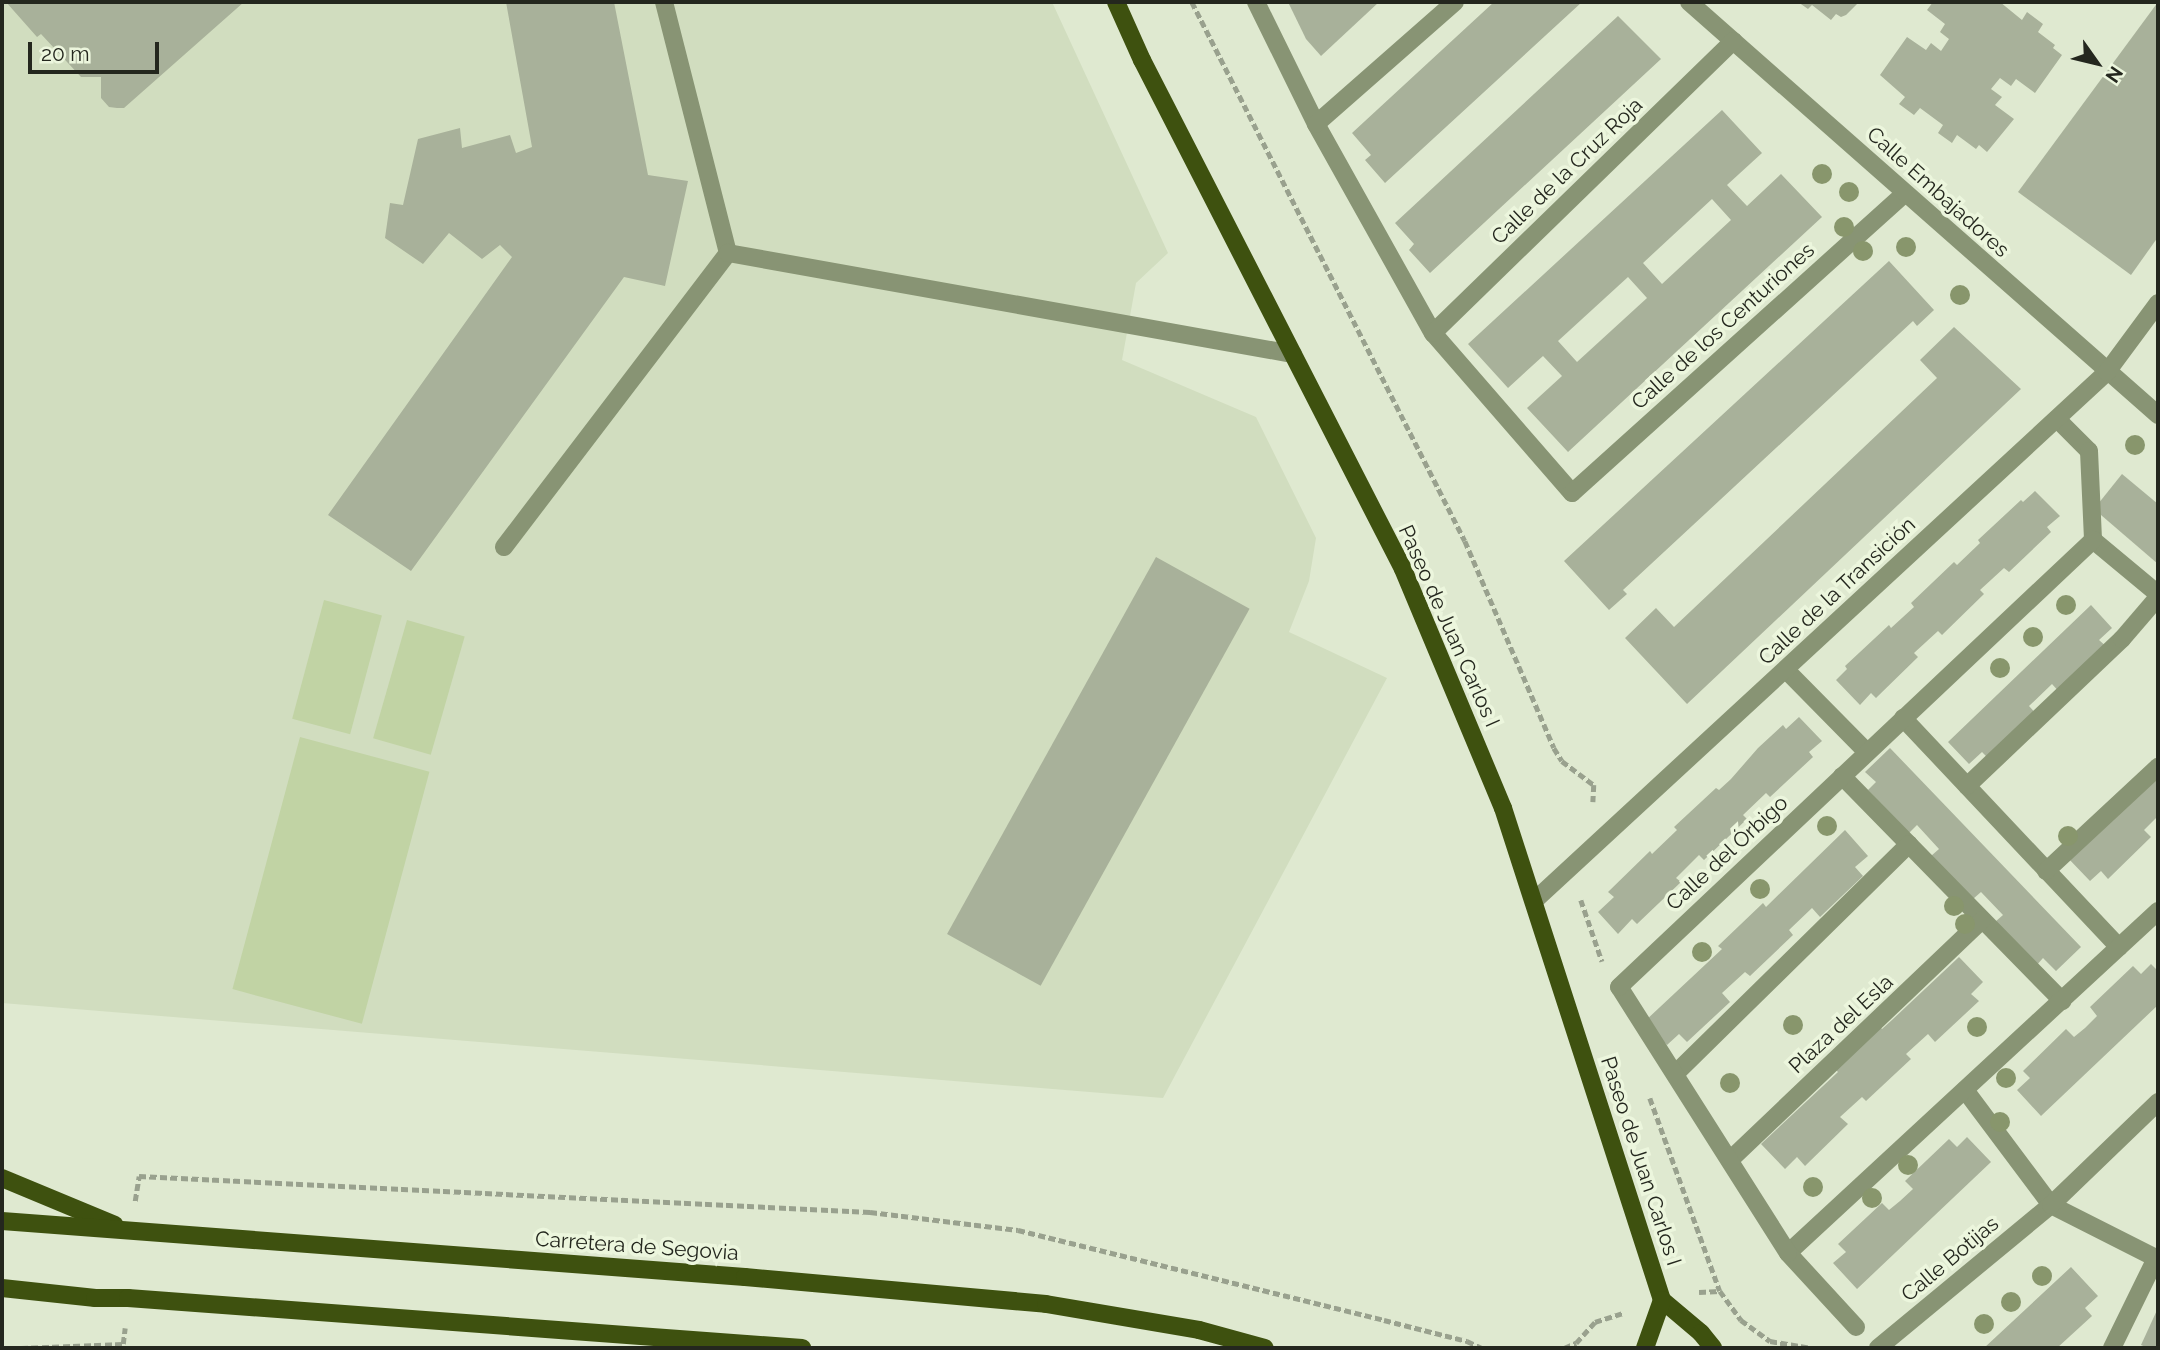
<!DOCTYPE html>
<meta charset="utf-8">
<style>
body{margin:0}
#map{position:relative;width:2160px;height:1350px;overflow:hidden;background:#dfe9d0;font-family:Raleway,sans-serif}
div>[style]{position:absolute}
.built>*{inset:0;background:#d1ddbf}
.green>*{inset:0;background:#c1d3a4;transform-origin:0 0}
.building>*{inset:0;background:#a8b19a;transform-origin:0 0}
.path>*{height:4.5px;margin-top:-2.25px;transform-origin:0;background:repeating-linear-gradient(90deg,#99a18e 0 7px,transparent 0 10.5px)}
.service>*{height:18px;margin:-9px;padding:0 9px;transform-origin:9px;border-radius:9px;background:#889474}
.pedestrian>*{height:18px;margin:-9px;padding:0 9px;transform-origin:9px;border-radius:9px;background:#889474}
.minor>*{height:18px;margin:-9px;padding:0 9px;transform-origin:9px;border-radius:9px;background:#889474}
.primary>*{height:18px;margin:-9px;padding:0 9px;transform-origin:9px;border-radius:9px;background:#3e510f}
.trees>*{width:20px;height:20px;margin:-10px;border-radius:50%;background:#88966c}
span{translate:-50% -50%;white-space:nowrap;text-align:center;line-height:1.15;-webkit-text-stroke:7px #ecf6dd;paint-order:stroke}
.street-label{font-size:21px;color:#24271e}
.frame{position:absolute;inset:0;border:4px solid #24271e;pointer-events:none}
.north{position:absolute;left:2062px;top:28px;width:70px;height:70px;-webkit-text-stroke:5px #ecf6dd;paint-order:stroke;rotate:124deg;font-size:19px;font-weight:700;line-height:28px;text-align:center;color:#24271e}
.north::after{content:'';display:block;margin:auto;width:24px;height:32px;background:#24271e;clip-path:polygon(50% 0,100% 100%,50% 72%,0 100%)}
.scale{position:absolute;left:28px;top:42px;width:131px;height:32px;box-sizing:border-box;border:4px solid #24271e;border-top:0;padding-left:9px;font-size:21px;line-height:24px;white-space:nowrap;color:#24271e;-webkit-text-stroke:5px #ecf6dd;paint-order:stroke}
</style>
<div id="map">
<div class="built">
<div style="clip-path:polygon(2px 2px,1052px 2px,1168px 253px,1136px 283px,1122px 360px,1256px 417px,1316px 538px,1309px 581px,1289px 632px,1387px 678px,1163px 1098px,2px 1003px)"></div>
</div>
<div class="green">
<div style="left:324px;top:600px;width:60px;height:123px;rotate:15deg"></div>
<div style="left:407px;top:620px;width:60px;height:123px;rotate:16deg"></div>
<div style="left:300px;top:737px;width:134px;height:261px;rotate:15deg"></div>
</div>
<div class="building">
<div style="clip-path:polygon(6px 2px,244px 2px,124px 108px,117px 108px,109px 107px,101px 98px,101px 77px,81px 77px,41px 34px,37px 37px)"></div>
<div style="clip-path:polygon(506px 2px,614px 2px,648px 175px,688px 181px,665px 286px,624px 277px,411px 571px,328px 515px,512px 257px,500px 245px,482px 259px,449px 233px,423px 264px,385px 238px,390px 203px,403px 205px,418px 139px,460px 128px,462px 148px,510px 135px,516px 153px,532px 147px)"></div>
<div style="clip-path:polygon(1288px 2px,1379px 2px,1321px 56px,1306px 39px)"></div>
<div style="clip-path:polygon(1494px 2px,1582px 2px,1385px 183px,1365px 160px,1371px 155px,1352px 133px)"></div>
<div style="clip-path:polygon(1798px 2px,1859px 2px,1846px 15px,1841px 17px,1836px 14px,1831px 20px,1812px 5px,1808px 9px)"></div>
<div style="clip-path:polygon(1933px 2px,2000px 2px,2022px 20px,2027px 12px,2043px 24px,2038px 32px,2055px 45px,2053px 48px,2062px 55px,2035px 93px,2016px 79px,2011px 86px,2000px 78px,1991px 89px,2002px 97px,1995px 105px,2014px 119px,1987px 152px,1979px 145px,1976px 149px,1957px 135px,1952px 143px,1938px 133px,1943px 125px,1920px 108px,1914px 115px,1899px 104px,1905px 97px,1880px 75px,1907px 37px,1926px 50px,1931px 43px,1941px 51px,1949px 39px,1940px 32px,1945px 24px,1927px 10px)"></div>
<div style="clip-path:polygon(2158px 2px,2158px 237px,2131px 275px,2018px 192px)"></div>
<div style="clip-path:polygon(1618px 16px,1661px 59px,1430px 273px,1409px 250px,1414px 244px,1395px 223px)"></div>
<div style="clip-path:polygon(evenodd,1722px 110px,1762px 153px,1727px 185px,1747px 206px,1781px 174px,1822px 217px,1568px 452px,1527px 408px,1562px 376px,1543px 356px,1508px 388px,1468px 344px,1722px 110px,1712px 199px,1731px 220px,1662px 284px,1643px 263px,1712px 199px,1722px 110px,1628px 277px,1647px 298px,1577px 362px,1558px 341px,1628px 277px)"></div>
<div style="clip-path:polygon(1889px 261px,1934px 310px,1917px 326px,1913px 321px,1623px 590px,1627px 594px,1609px 610px,1564px 561px)"></div>
<div style="clip-path:polygon(1954px 327px,2021px 389px,1687px 704px,1625px 638px,1656px 608px,1674px 627px,1937px 378px,1920px 360px)"></div>
<div style="clip-path:polygon(2122px 474px,2158px 504px,2158px 564px,2094px 509px)"></div>
<div style="clip-path:polygon(2035px 491px,2060px 516px,2047px 527px,2051px 532px,2009px 572px,2004px 568px,1980px 590px,1984px 594px,1942px 635px,1938px 631px,1914px 653px,1918px 657px,1876px 698px,1871px 693px,1860px 705px,1836px 680px,1847px 669px,1845px 666px,1889px 625px,1891px 628px,1914px 607px,1911px 603px,1954px 562px,1957px 565px,1980px 543px,1978px 540px,2021px 500px,2023px 502px)"></div>
<div style="left:1156px;top:557px;width:107px;height:431px;rotate:29deg"></div>
<div style="clip-path:polygon(2091px 605px,2112px 628px,2099px 640px,2109px 649px,2061px 694px,2052px 684px,2029px 706px,2038px 716px,1991px 761px,1982px 752px,1969px 764px,1948px 742px)"></div>
<div style="clip-path:polygon(1799px 717px,1822px 741px,1809px 752px,1813px 757px,1770px 797px,1766px 793px,1743px 815px,1747px 819px,1704px 860px,1699px 855px,1676px 878px,1681px 882px,1637px 924px,1632px 919px,1618px 934px,1598px 912px,1614px 897px,1608px 892px,1650px 851px,1652px 854px,1677px 830px,1674px 827px,1716px 788px,1719px 790px,1731px 779px,1758px 748px,1783px 725px,1786px 729px)"></div>
<div style="clip-path:polygon(1890px 748px,2081px 947px,2056px 971px,2043px 958px,2036px 966px,1995px 922px,2003px 915px,1981px 892px,1973px 899px,1931px 856px,1939px 849px,1917px 825px,1909px 833px,1868px 790px,1876px 782px,1865px 772px)"></div>
<div style="clip-path:polygon(2158px 768px,2158px 816px,2144px 830px,2151px 837px,2108px 879px,2101px 871px,2090px 881px,2066px 856px)"></div>
<div style="clip-path:polygon(1845px 830px,1868px 856px,1855px 867px,1863px 876px,1820px 917px,1812px 908px,1789px 930px,1793px 935px,1750px 976px,1745px 972px,1722px 993px,1730px 1002px,1687px 1042px,1679px 1034px,1667px 1045px,1644px 1022px,1722px 949px,1718px 946px,1763px 903px,1766px 907px)"></div>
<div style="clip-path:polygon(1959px 957px,1983px 982px,1971px 994px,1979px 1001px,1935px 1042px,1928px 1034px,1906px 1054px,1911px 1059px,1866px 1101px,1862px 1097px,1840px 1117px,1848px 1124px,1805px 1166px,1797px 1157px,1785px 1169px,1761px 1144px,1838px 1072px,1833px 1067px,1878px 1025px,1882px 1029px,1892px 1020px)"></div>
<div style="clip-path:polygon(2151px 964px,2158px 971px,2158px 1005px,2041px 1116px,2017px 1090px,2030px 1078px,2023px 1071px,2066px 1029px,2074px 1037px,2085px 1028px,2097px 1016px,2090px 1007px,2133px 966px,2141px 974px)"></div>
<div style="clip-path:polygon(1967px 1137px,1991px 1162px,1857px 1289px,1833px 1263px,1846px 1252px,1838px 1244px,1882px 1203px,1889px 1210px,1900px 1201px,1913px 1189px,1905px 1181px,1949px 1139px,1957px 1147px)"></div>
<div style="clip-path:polygon(2071px 1267px,2098px 1296px,2085px 1308px,2092px 1316px,2057px 1348px,1984px 1348px)"></div>
<div style="clip-path:polygon(2158px 1308px,2158px 1348px,2148px 1348px,2141px 1345px)"></div>
</div>
<div class="path">
<div style="left:1192px;top:2px;width:604px;rotate:63.14deg"></div>
<div style="left:1465px;top:541px;width:225px;rotate:66.7deg"></div>
<div style="left:1554px;top:748px;width:15px;rotate:58deg"></div>
<div style="left:1562px;top:761px;width:40px;rotate:37deg"></div>
<div style="left:1594px;top:785px;width:17px;rotate:93deg"></div>
<div style="left:1581px;top:900px;width:65px;rotate:71deg"></div>
<div style="left:1650px;top:1098px;width:205px;rotate:70.1deg"></div>
<div style="left:135px;top:1201px;width:25px;rotate:-81deg"></div>
<div style="left:139px;top:1176px;width:732px;rotate:2.82deg"></div>
<div style="left:870px;top:1212px;width:149px;rotate:6.9deg"></div>
<div style="left:1018px;top:1230px;width:377px;rotate:13.8deg"></div>
<div style="left:1384px;top:1320px;width:86px;rotate:14.2deg"></div>
<div style="left:1467px;top:1341px;width:17px;rotate:25deg"></div>
<div style="left:1699px;top:1292px;width:21px;rotate:-3deg"></div>
<div style="left:1720px;top:1291px;width:36px;rotate:54deg"></div>
<div style="left:1741px;top:1320px;width:36px;rotate:36deg"></div>
<div style="left:1770px;top:1341px;width:42px;rotate:9.7deg"></div>
<div style="left:1811px;top:1348px;width:21px"></div>
<div style="left:21px;top:1348px;width:102px;rotate:-2.2deg"></div>
<div style="left:123px;top:1344px;width:16px;rotate:-83deg"></div>
<div style="left:1564px;top:1348px;width:13px;rotate:-23deg"></div>
<div style="left:1576px;top:1343px;width:28px;rotate:-48deg"></div>
<div style="left:1595px;top:1322px;width:29px;rotate:-18deg"></div>
</div>
<div class="service">
<div style="left:664px;top:2px;width:259px;rotate:75.7deg"></div>
<div style="left:504px;top:547px;width:370px;rotate:-52.7deg"></div>
<div style="left:728px;top:253px;width:574px;rotate:10.14deg"></div>
</div>
<div class="pedestrian">
<div style="left:2057px;top:419px;width:45px;rotate:45deg"></div>
<div style="left:2089px;top:451px;width:89px;rotate:87.4deg"></div>
<div style="left:2093px;top:540px;width:85px;rotate:39.7deg"></div>
<div style="left:1786px;top:670px;width:115px;rotate:45.4deg"></div>
<div style="left:1903px;top:718px;width:315px;rotate:46.7deg"></div>
<div style="left:1842px;top:776px;width:315px;rotate:45.6deg"></div>
<div style="left:1967px;top:786px;width:214px;rotate:-43.5deg"></div>
<div style="left:2122px;top:639px;width:55px;rotate:-49.4deg"></div>
<div style="left:2046px;top:871px;width:153px;rotate:-42.9deg"></div>
<div style="left:1675px;top:1074px;width:328px;rotate:-44.5deg"></div>
<div style="left:1965px;top:1090px;width:144px;rotate:53.2deg"></div>
<div style="left:1730px;top:1160px;width:348px;rotate:-43.6deg"></div>
<div style="left:1788px;top:1253px;width:504px;rotate:-42.75deg"></div>
<div style="left:1856px;top:1327px;width:100px;rotate:-132.6deg"></div>
<div style="left:1788px;top:1253px;width:315px;rotate:-122.4deg"></div>
<div style="left:1619px;top:987px;width:652px;rotate:-43.32deg"></div>
<div style="left:2112px;top:1348px;width:100px;rotate:-63.9deg"></div>
</div>
<div class="minor">
<div style="left:1256px;top:2px;width:136px;rotate:63.8deg"></div>
<div style="left:1316px;top:124px;width:240px;rotate:60.8deg"></div>
<div style="left:1433px;top:333px;width:212px;rotate:49deg"></div>
<div style="left:1572px;top:493px;width:448px;rotate:-42deg"></div>
<div style="left:1689px;top:2px;width:625px;rotate:41.37deg"></div>
<div style="left:1316px;top:124px;width:185px;rotate:-41.3deg"></div>
<div style="left:1433px;top:333px;width:419px;rotate:-44.2deg"></div>
<div style="left:1534px;top:901px;width:780px;rotate:-42.71deg"></div>
<div style="left:2107px;top:372px;width:86px;rotate:-53.5deg"></div>
<div style="left:2051px;top:1205px;width:120px;rotate:26.8deg"></div>
<div style="left:1878px;top:1348px;width:224px;rotate:-39.6deg"></div>
<div style="left:2051px;top:1205px;width:149px;rotate:-43.9deg"></div>
</div>
<div class="primary">
<div style="left:1116px;top:2px;width:64px;rotate:65.9deg"></div>
<div style="left:1142px;top:60px;width:572px;rotate:62.85deg"></div>
<div style="left:1403px;top:569px;width:259px;rotate:67.3deg"></div>
<div style="left:1503px;top:808px;width:517px;rotate:72.09deg"></div>
<div style="left:1662px;top:1300px;width:51px;rotate:40.2deg"></div>
<div style="left:1701px;top:1333px;width:19px;rotate:51deg"></div>
<div style="left:2px;top:1178px;width:122px;rotate:22.6deg"></div>
<div style="left:2px;top:1221px;width:745px;rotate:4.31deg"></div>
<div style="left:745px;top:1277px;width:302px;rotate:5.1deg"></div>
<div style="left:1046px;top:1304px;width:155px;rotate:9.6deg"></div>
<div style="left:1199px;top:1330px;width:68px;rotate:15.3deg"></div>
<div style="left:2px;top:1288px;width:94px;rotate:6.1deg"></div>
<div style="left:95px;top:1298px;width:33px"></div>
<div style="left:128px;top:1298px;width:676px;rotate:4.24deg"></div>
<div style="left:1645px;top:1348px;width:51px;rotate:-70.5deg"></div>
</div>
<div class="trees">
<div style="left:1822px;top:174px"></div>
<div style="left:1849px;top:192px"></div>
<div style="left:1844px;top:227px"></div>
<div style="left:1906px;top:247px"></div>
<div style="left:1863px;top:251px"></div>
<div style="left:1960px;top:295px"></div>
<div style="left:2135px;top:445px"></div>
<div style="left:2066px;top:605px"></div>
<div style="left:2033px;top:637px"></div>
<div style="left:2000px;top:668px"></div>
<div style="left:1827px;top:826px"></div>
<div style="left:2068px;top:836px"></div>
<div style="left:1760px;top:889px"></div>
<div style="left:1954px;top:906px"></div>
<div style="left:1965px;top:924px"></div>
<div style="left:1702px;top:952px"></div>
<div style="left:1793px;top:1025px"></div>
<div style="left:1977px;top:1027px"></div>
<div style="left:2006px;top:1078px"></div>
<div style="left:1730px;top:1083px"></div>
<div style="left:2000px;top:1122px"></div>
<div style="left:1908px;top:1165px"></div>
<div style="left:1813px;top:1187px"></div>
<div style="left:1872px;top:1198px"></div>
<div style="left:2042px;top:1276px"></div>
<div style="left:2011px;top:1302px"></div>
<div style="left:1984px;top:1324px"></div>
</div>
<div class="street-label">
<span style="left:1567px;top:171px;rotate:-44deg">Calle de la Cruz Roja</span>
<span style="left:1938px;top:192px;rotate:42deg">Calle Embajadores</span>
<span style="left:1723px;top:326px;rotate:-42deg">Calle de los Centuriones</span>
<span style="left:1837px;top:591px;rotate:-43deg">Calle de la Transición</span>
<span style="left:1449px;top:626px;rotate:66deg">Paseo de Juan Carlos I</span>
<span style="left:1727px;top:853px;rotate:-43deg">Calle del Órbigo</span>
<span style="left:1841px;top:1024px;rotate:-43deg">Plaza del Esla</span>
<span style="left:1641px;top:1161px;rotate:72deg">Paseo de Juan Carlos I</span>
<span style="left:637px;top:1246px;rotate:4deg">Carretera de Segovia</span>
<span style="left:1950px;top:1259px;rotate:-40deg">Calle Botijas</span>
</div>
<div class="frame"></div>
<div class="north">N</div>
<div class="scale">20 m</div>
</div>
